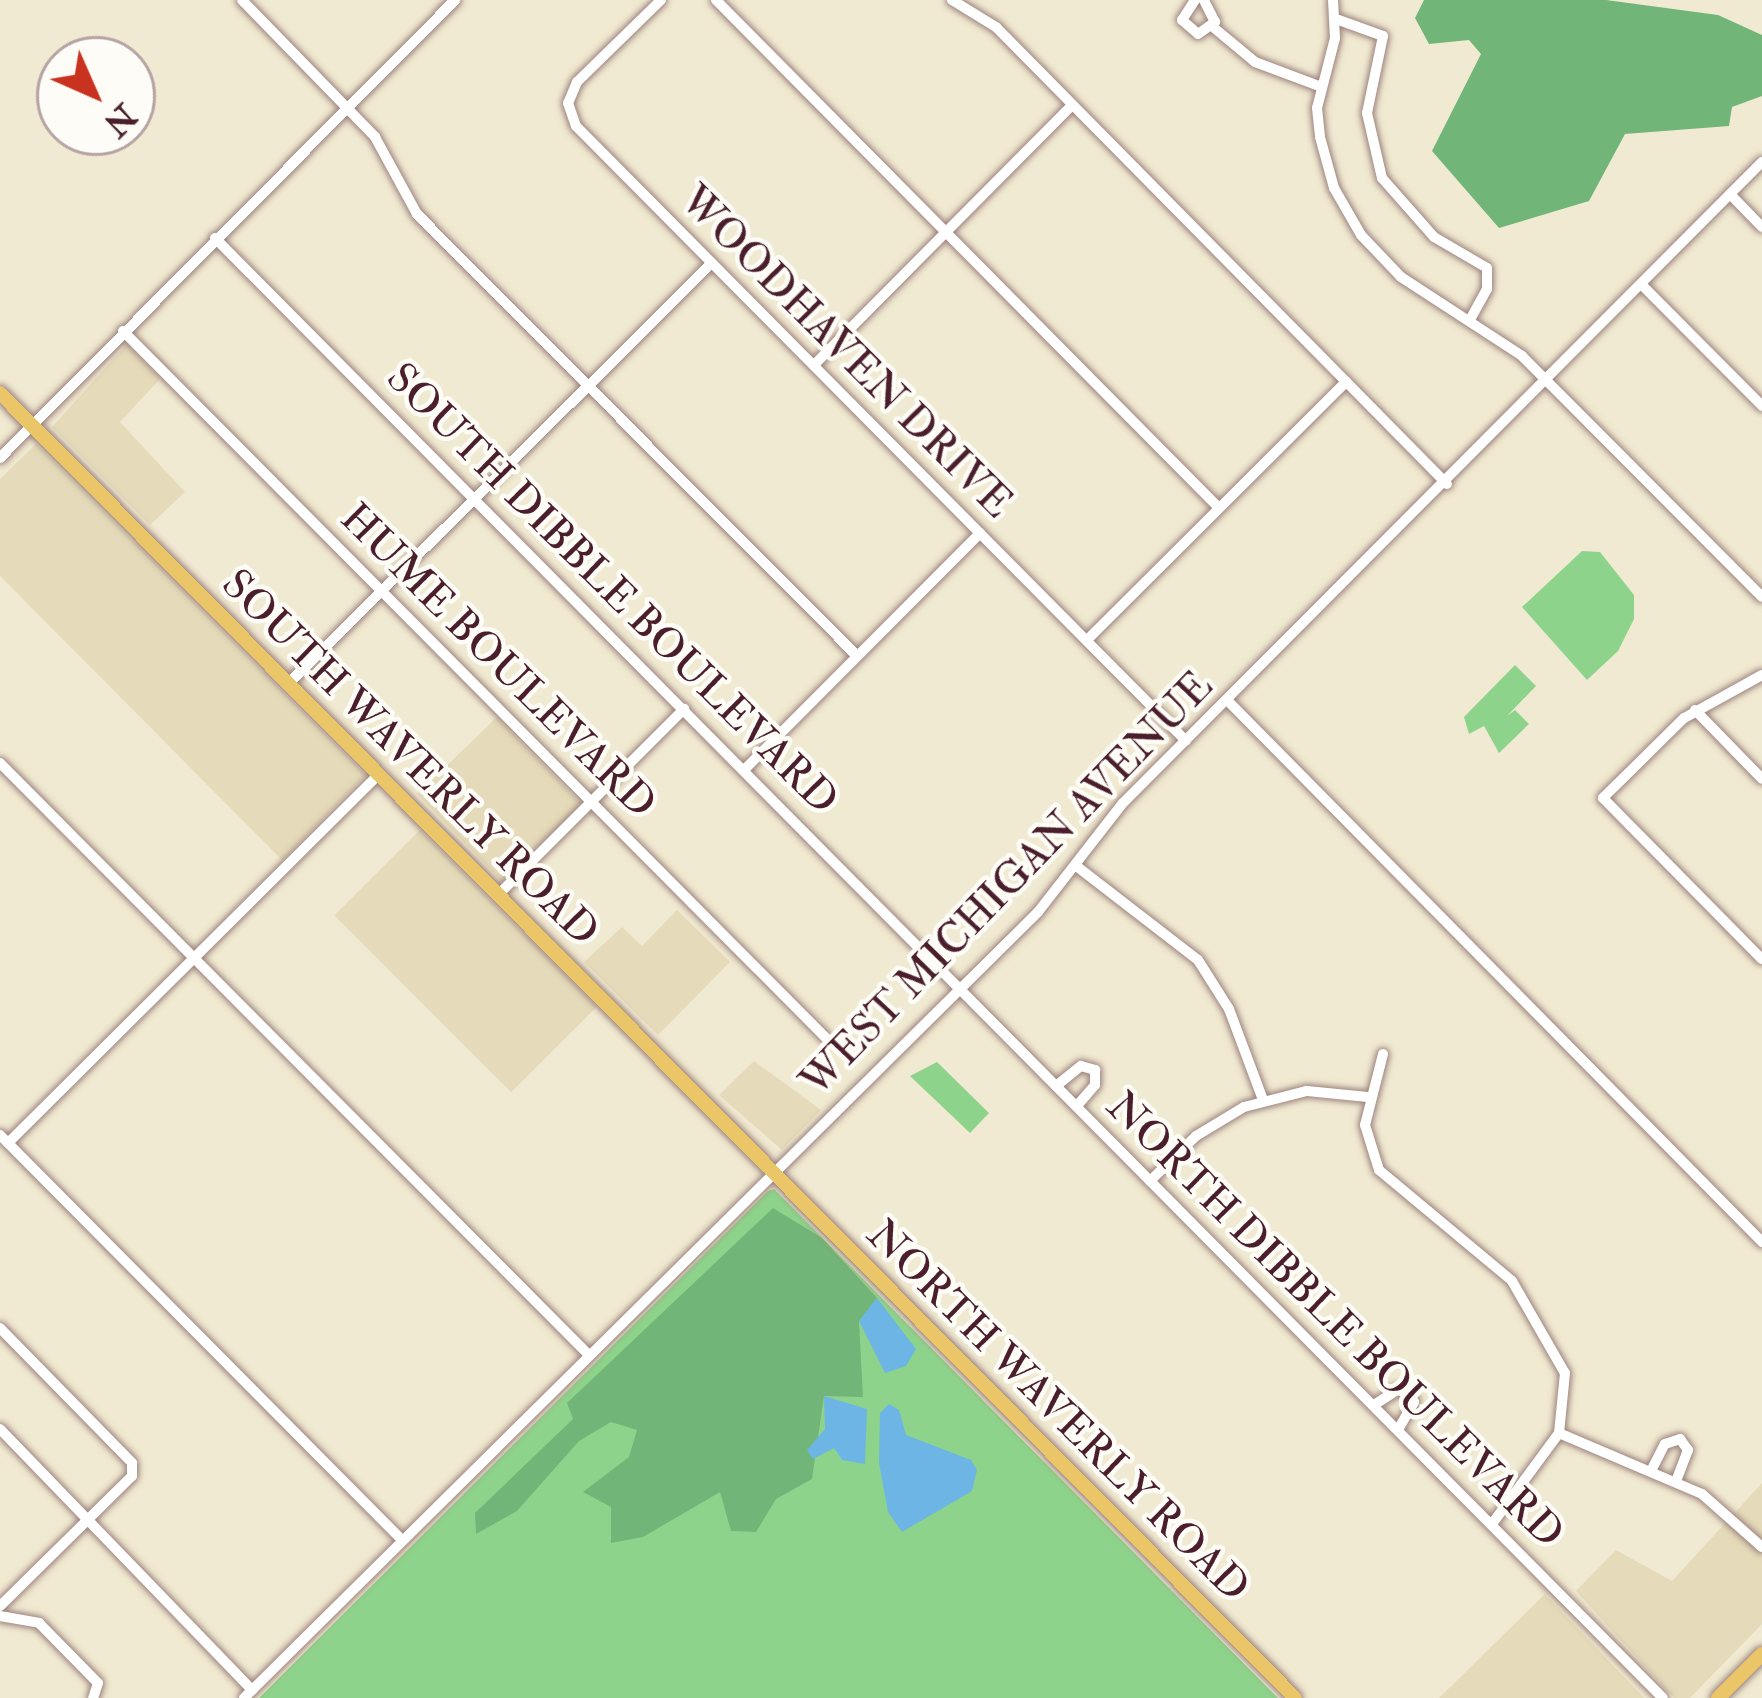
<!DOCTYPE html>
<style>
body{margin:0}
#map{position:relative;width:1762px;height:1698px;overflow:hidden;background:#f1ead2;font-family:"IM FELL Double Pica",serif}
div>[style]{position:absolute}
.built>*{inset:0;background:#e5dbba;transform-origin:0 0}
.green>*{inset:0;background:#8ed38c}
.forest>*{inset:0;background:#72b578}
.water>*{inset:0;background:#6cb5e4}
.roads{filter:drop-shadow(0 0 3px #9e847e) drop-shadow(0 0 3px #9e847e)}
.minor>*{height:10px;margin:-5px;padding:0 5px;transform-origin:5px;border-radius:5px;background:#fff}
.major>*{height:14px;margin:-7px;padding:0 7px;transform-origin:7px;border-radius:7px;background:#ebc669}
span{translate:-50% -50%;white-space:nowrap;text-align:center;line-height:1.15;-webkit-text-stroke:9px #fdfcf7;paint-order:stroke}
.street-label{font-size:42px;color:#4a1f2b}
.north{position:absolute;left:36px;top:36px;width:120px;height:120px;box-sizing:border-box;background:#fdfcf7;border:3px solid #b5a4a5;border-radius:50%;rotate:135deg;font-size:33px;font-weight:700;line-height:48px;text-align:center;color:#4a1f2b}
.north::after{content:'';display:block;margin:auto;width:42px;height:54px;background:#c8321e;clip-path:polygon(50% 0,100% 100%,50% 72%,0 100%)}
</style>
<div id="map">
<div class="built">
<div style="clip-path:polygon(127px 344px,160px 379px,120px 422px,185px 492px,150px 525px,52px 427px)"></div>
<div style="clip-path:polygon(36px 444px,366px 775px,282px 860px,0 576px,0 479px)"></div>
<div style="left:497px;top:717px;width:122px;height:111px;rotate:46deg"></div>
<div style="left:420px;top:830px;width:250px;height:121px;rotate:45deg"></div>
<div style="clip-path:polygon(677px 910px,730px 962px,658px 1035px,584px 962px,622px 927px,642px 946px)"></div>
<div style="clip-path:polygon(754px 1061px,821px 1110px,782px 1150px,719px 1095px)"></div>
<div style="clip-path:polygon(1762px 1483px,1762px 1624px,1690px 1698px,1674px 1698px,1576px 1591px,1616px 1550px,1672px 1581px)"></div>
<div style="clip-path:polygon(1545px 1594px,1644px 1698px,1439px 1698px)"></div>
</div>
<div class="green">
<div style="clip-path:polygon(1582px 551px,1600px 552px,1634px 595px,1634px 619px,1618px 651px,1587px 680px,1522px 607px)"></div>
<div style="clip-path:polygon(1515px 665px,1536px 686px,1507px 716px,1515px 710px,1529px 724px,1499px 753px,1484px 726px,1469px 734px,1464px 717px)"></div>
<div style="clip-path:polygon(937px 1062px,989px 1113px,970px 1133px,910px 1076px)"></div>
<div style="clip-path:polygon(774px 1189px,1278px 1698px,259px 1698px,768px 1191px)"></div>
</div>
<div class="forest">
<div style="clip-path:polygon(1424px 0,1606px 0,1718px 15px,1762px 35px,1762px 96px,1732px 107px,1729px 126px,1625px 134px,1589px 201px,1499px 228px,1432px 151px,1481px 54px,1469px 40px,1429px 44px,1415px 18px)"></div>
<div style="clip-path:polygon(773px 1208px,822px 1238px,877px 1298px,859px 1321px,863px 1397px,824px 1396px,812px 1479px,776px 1499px,756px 1532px,731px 1531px,720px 1492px,643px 1537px,611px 1543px,611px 1507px,583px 1492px,629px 1457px,637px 1430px,611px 1422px,579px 1441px,517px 1511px,476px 1534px,475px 1513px,573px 1419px,567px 1403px)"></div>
</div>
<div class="water">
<div style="clip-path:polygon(877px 1298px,916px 1349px,906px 1366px,885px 1373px,859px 1321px)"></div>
<div style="clip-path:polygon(824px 1396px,867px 1409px,865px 1464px,842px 1460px,834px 1448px,813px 1459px,807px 1450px,825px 1429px)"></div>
<div style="clip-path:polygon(889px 1404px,899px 1410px,906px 1435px,971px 1460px,977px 1470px,972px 1491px,902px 1532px,888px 1512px,879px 1463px,880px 1413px)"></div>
</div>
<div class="roads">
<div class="minor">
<div style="left:242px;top:0;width:191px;rotate:45.8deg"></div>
<div style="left:375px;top:137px;width:88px;rotate:61.4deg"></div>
<div style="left:417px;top:214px;width:624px;rotate:45.13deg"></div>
<div style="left:661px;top:0;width:117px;rotate:135.7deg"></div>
<div style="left:577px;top:82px;width:23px;rotate:113deg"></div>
<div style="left:568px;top:103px;width:24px;rotate:71deg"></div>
<div style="left:576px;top:126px;width:866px;rotate:45.23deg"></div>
<div style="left:716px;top:0;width:715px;rotate:45.28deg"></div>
<div style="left:952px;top:0;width:52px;rotate:31.5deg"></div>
<div style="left:996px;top:27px;width:642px;rotate:45.38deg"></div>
<div style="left:1195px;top:0;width:24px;rotate:123deg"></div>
<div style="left:1182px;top:20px;width:21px;rotate:41deg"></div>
<div style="left:1198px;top:34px;width:21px;rotate:-35deg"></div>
<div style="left:1215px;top:22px;width:25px;rotate:-117deg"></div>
<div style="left:1333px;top:0;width:38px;rotate:87deg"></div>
<div style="left:1335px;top:38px;width:72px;rotate:104.4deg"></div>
<div style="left:1317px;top:108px;width:29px;rotate:84deg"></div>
<div style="left:1320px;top:137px;width:53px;rotate:74.6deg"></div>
<div style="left:1334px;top:188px;width:54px;rotate:60.1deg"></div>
<div style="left:1361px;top:235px;width:58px;rotate:46.4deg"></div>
<div style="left:1401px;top:277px;width:145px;rotate:33.1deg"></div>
<div style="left:1522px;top:356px;width:340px;rotate:45.1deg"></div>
<div style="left:1336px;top:19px;width:50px;rotate:19.9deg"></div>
<div style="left:1383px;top:36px;width:79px;rotate:101.7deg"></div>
<div style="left:1367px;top:113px;width:67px;rotate:77deg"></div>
<div style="left:1382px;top:178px;width:79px;rotate:48.6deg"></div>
<div style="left:1434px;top:237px;width:61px;rotate:30.3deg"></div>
<div style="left:1487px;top:268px;width:21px;rotate:90deg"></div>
<div style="left:1487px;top:289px;width:33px;rotate:119deg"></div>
<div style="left:1213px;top:27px;width:55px;rotate:39.8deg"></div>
<div style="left:1255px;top:62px;width:68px;rotate:20.6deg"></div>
<div style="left:1730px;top:194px;width:46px;rotate:45.9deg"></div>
<div style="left:215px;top:238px;width:2056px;rotate:45.24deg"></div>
<div style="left:1641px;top:284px;width:172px;rotate:45.2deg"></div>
<div style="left:123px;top:331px;width:997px;rotate:45.16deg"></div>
<div style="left:814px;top:365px;width:366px;rotate:-45.2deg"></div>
<div style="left:0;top:458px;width:646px;rotate:-45.19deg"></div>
<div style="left:1087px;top:640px;width:366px;rotate:-44.9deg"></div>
<div style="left:1762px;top:675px;width:89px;rotate:151.1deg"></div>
<div style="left:1684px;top:718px;width:114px;rotate:135.4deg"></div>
<div style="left:1603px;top:798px;width:226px;rotate:45.4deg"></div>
<div style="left:289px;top:683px;width:596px;rotate:-44.8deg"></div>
<div style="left:1227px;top:700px;width:762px;rotate:45.37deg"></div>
<div style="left:1695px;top:710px;width:96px;rotate:45.8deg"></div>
<div style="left:0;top:763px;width:834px;rotate:45.15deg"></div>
<div style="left:745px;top:769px;width:333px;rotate:-45.1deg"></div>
<div style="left:1075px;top:865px;width:155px;rotate:37.7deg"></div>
<div style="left:1198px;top:960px;width:58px;rotate:57.7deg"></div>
<div style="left:1229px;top:1009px;width:97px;rotate:69.5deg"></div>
<div style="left:499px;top:894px;width:262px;rotate:-45deg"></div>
<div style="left:1383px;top:1054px;width:73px;rotate:104.2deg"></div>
<div style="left:1365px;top:1125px;width:47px;rotate:72.7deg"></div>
<div style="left:1379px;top:1170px;width:173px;rotate:39.8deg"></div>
<div style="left:1512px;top:1281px;width:106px;rotate:60.1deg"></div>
<div style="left:1565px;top:1373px;width:60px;rotate:95.7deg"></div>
<div style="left:1559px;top:1433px;width:113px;rotate:126.4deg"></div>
<div style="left:1056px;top:1086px;width:32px;rotate:-39deg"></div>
<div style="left:1081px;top:1066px;width:15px;rotate:16deg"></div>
<div style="left:1095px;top:1070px;width:15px;rotate:90deg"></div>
<div style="left:1095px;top:1085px;width:28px;rotate:131deg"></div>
<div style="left:0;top:1135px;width:571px;rotate:45.21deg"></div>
<div style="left:8px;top:1143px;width:522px;rotate:-44.84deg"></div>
<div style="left:1150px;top:1181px;width:64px;rotate:-44.4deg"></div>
<div style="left:1196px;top:1136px;width:56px;rotate:-31.1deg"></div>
<div style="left:1244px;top:1107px;width:65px;rotate:-14.3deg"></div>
<div style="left:1307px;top:1091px;width:61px;rotate:5.6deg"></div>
<div style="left:0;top:1328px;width:189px;rotate:45.6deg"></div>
<div style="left:132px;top:1463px;width:13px;rotate:90deg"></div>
<div style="left:132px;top:1476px;width:185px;rotate:135.4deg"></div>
<div style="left:1374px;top:1405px;width:27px;rotate:-33deg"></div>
<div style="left:1397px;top:1390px;width:11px;rotate:15deg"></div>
<div style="left:1408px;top:1393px;width:11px;rotate:56deg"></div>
<div style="left:1414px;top:1402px;width:32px;rotate:120deg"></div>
<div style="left:0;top:1429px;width:363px;rotate:46deg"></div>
<div style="left:1559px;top:1433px;width:155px;rotate:23.1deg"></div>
<div style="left:1702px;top:1494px;width:80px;rotate:41.5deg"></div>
<div style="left:1651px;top:1471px;width:30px;rotate:-63deg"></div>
<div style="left:1665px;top:1444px;width:16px;rotate:-18deg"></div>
<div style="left:1680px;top:1439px;width:14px;rotate:54deg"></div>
<div style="left:1688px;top:1450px;width:33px;rotate:111deg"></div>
<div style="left:0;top:1616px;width:40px;rotate:10deg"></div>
<div style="left:39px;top:1623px;width:84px;rotate:45.5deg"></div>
<div style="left:98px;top:1683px;width:16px;rotate:108deg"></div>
<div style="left:244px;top:1698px;width:1117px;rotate:-44.71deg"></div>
<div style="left:1038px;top:912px;width:138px;rotate:-52.1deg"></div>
<div style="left:1123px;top:803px;width:905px;rotate:-45.09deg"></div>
</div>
<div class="major">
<div style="left:0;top:393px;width:1838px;rotate:45.22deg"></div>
<div style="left:1718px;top:1698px;width:62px;rotate:-45deg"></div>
</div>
</div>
<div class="street-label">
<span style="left:846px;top:352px;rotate:45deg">WOODHAVEN DRIVE</span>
<span style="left:612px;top:589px;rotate:45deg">SOUTH DIBBLE BOULEVARD</span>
<span style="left:498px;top:661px;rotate:45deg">HUME BOULEVARD</span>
<span style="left:410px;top:758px;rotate:45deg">SOUTH WAVERLY ROAD</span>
<span style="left:1007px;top:884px;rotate:-46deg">WEST MICHIGAN AVENUE</span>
<span style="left:1335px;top:1320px;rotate:45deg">NORTH DIBBLE BOULEVARD</span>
<span style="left:1058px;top:1411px;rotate:45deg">NORTH WAVERLY ROAD</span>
</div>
<div class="north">N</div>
</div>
